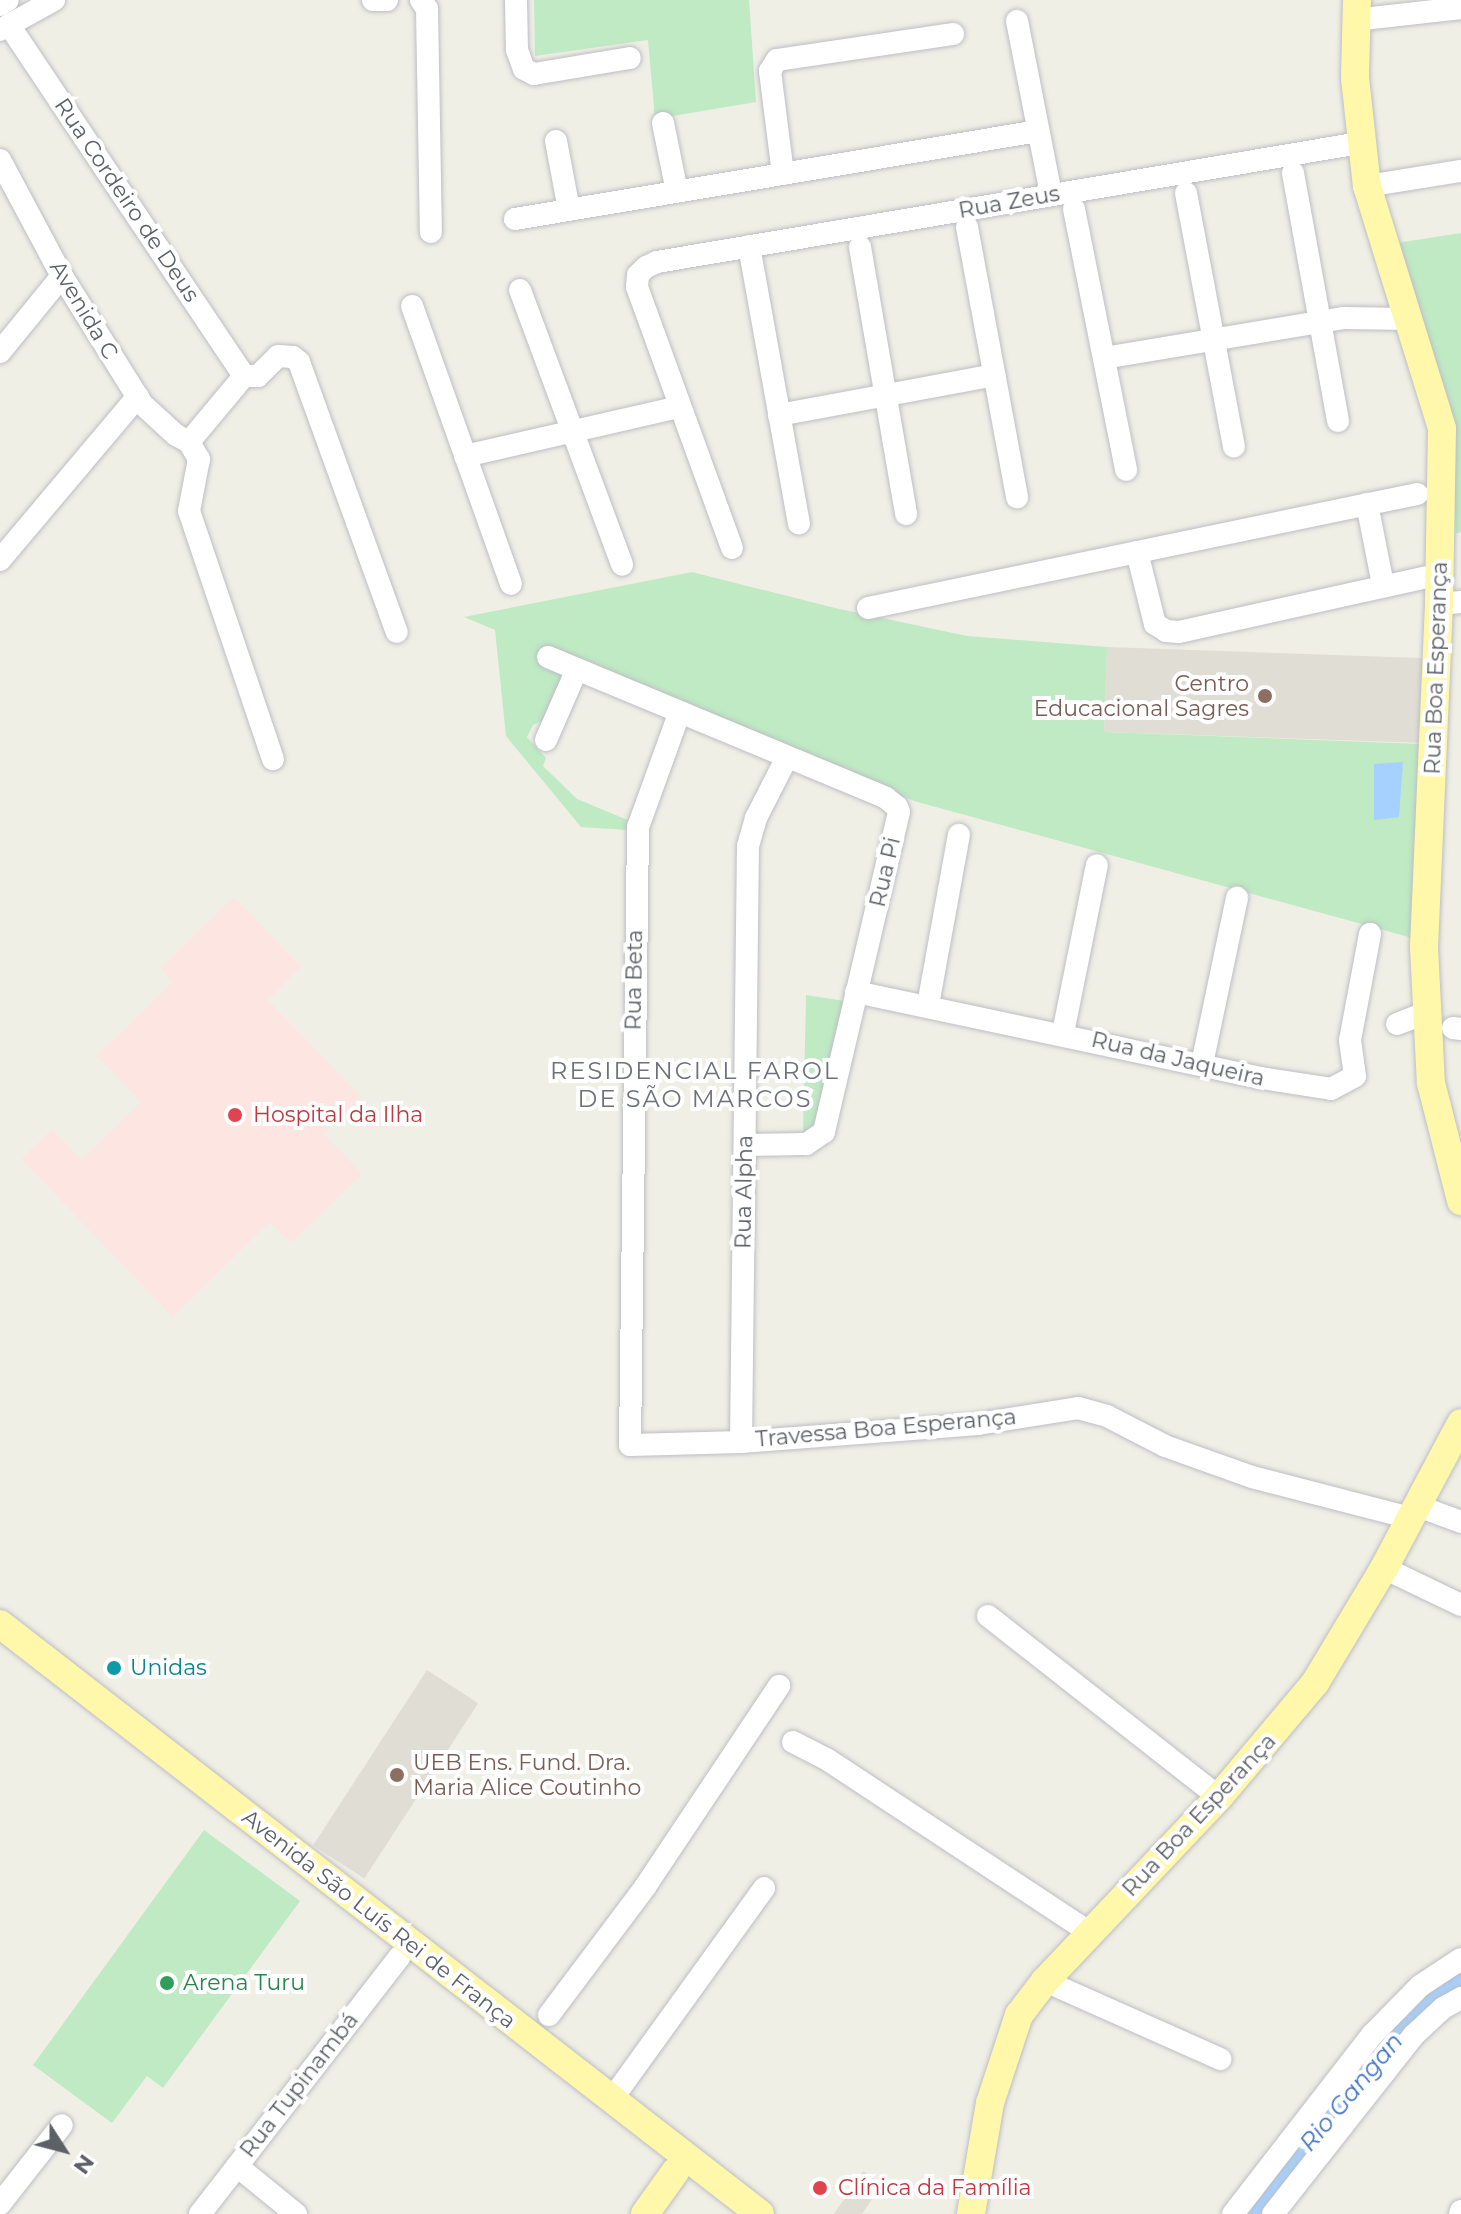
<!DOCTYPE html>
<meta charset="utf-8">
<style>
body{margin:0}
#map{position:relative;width:1461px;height:2214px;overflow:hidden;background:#f0efe5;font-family:Montserrat,sans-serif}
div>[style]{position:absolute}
.education>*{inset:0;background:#e0ded4;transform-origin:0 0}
.medical>*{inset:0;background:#fde5e1}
.green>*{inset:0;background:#bfeac3}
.water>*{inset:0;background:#a6d1ff}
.canal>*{height:16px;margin:-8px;padding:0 8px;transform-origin:8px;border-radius:8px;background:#a6d1ff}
.roads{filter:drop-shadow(0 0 2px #bcbec5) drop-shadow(0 0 2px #bcbec5)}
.minor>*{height:22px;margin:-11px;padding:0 11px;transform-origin:11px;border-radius:11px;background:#fff}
.major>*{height:28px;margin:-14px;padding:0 14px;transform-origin:14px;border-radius:14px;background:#fff8ab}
.dots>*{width:22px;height:22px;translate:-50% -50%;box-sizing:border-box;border:4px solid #fff;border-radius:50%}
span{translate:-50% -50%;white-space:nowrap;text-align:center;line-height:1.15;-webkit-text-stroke:8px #fff;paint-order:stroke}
.street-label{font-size:22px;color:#5c6067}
.education-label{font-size:22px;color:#785e54}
.right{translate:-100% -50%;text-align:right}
.left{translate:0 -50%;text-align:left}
.health-label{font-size:22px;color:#be3a42}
.culture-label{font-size:22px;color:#0d838f}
.leisure-label{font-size:22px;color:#27864d}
.neighbourhood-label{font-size:24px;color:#6d7279;letter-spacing:2px}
.water-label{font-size:24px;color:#3b73c5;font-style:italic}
.north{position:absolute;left:24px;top:2110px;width:80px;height:80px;-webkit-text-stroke:6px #fff;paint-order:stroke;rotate:126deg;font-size:22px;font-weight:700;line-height:32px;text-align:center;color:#5c6067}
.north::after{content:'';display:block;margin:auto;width:28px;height:36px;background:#5c6067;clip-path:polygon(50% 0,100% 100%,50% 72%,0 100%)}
</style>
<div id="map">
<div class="education">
<div style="left:1107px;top:647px;width:320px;height:85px;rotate:2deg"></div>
<div style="left:427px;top:1670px;width:61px;height:209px;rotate:33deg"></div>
<div style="clip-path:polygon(863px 2171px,882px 2185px,862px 2214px,834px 2214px)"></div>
</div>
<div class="medical">
<div style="clip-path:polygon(234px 897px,301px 967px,268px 1000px,361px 1097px,323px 1134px,362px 1174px,291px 1243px,270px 1222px,173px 1317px,21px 1159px,52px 1129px,82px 1160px,141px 1102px,97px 1056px,173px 982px,161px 968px)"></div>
</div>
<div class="green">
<div style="clip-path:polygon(534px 0,749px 0,756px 102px,655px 119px,648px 40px,535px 56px)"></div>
<div style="clip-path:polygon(1461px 233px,1461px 532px,1456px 533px,1451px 407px,1397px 243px)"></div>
<div style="clip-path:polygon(692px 572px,835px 608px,967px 636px,1107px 647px,1104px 732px,1422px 744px,1416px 939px,914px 801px,571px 661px,548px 718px,533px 725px,527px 737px,546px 758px,543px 766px,577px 799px,630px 821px,628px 830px,581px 827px,506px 736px,495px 630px,464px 617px)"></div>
<div style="clip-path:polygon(806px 995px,845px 1001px,818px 1134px,803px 1137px)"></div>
<div style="clip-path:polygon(204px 1830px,300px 1901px,163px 2088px,147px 2076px,112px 2123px,33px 2065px)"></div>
</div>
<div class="water">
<div style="clip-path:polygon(1403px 762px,1399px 817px,1374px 820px,1374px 764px)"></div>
</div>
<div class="canal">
<div style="left:1253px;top:2214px;width:193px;rotate:-51.9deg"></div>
<div style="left:1372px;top:2062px;width:82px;rotate:-47deg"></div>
<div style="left:1428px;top:2002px;width:39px;rotate:-32deg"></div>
</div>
<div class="roads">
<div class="minor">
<div style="left:373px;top:0;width:14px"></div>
<div style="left:421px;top:0;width:11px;rotate:56deg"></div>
<div style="left:427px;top:9px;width:223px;rotate:89deg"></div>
<div style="left:516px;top:0;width:50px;rotate:88.9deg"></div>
<div style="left:517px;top:50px;width:20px;rotate:70deg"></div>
<div style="left:524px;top:69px;width:11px;rotate:27deg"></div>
<div style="left:534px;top:74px;width:97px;rotate:-9.5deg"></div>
<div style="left:0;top:5px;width:9px;rotate:-32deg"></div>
<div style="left:1354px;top:20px;width:108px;rotate:-6.4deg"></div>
<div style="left:1017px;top:21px;width:177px;rotate:78.9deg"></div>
<div style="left:9px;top:25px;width:422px;rotate:56.2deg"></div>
<div style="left:0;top:30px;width:62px;rotate:-29.1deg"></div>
<div style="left:663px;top:123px;width:70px;rotate:78.5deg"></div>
<div style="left:556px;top:141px;width:70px;rotate:79.3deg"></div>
<div style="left:0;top:160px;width:132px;rotate:61.9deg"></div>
<div style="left:62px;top:276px;width:151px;rotate:58deg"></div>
<div style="left:142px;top:404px;width:46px;rotate:42.4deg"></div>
<div style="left:176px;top:435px;width:15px;rotate:28deg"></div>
<div style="left:1293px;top:173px;width:252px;rotate:79.7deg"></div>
<div style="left:783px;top:174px;width:104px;rotate:-97.2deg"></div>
<div style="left:770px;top:71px;width:13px;rotate:-58deg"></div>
<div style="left:777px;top:60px;width:178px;rotate:-8.4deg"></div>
<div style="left:1367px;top:186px;width:95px;rotate:-9.1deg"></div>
<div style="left:1186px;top:193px;width:258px;rotate:79.3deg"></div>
<div style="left:1074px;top:209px;width:266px;rotate:78.7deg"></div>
<div style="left:515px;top:219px;width:530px;rotate:-9.55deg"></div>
<div style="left:967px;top:227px;width:275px;rotate:79.5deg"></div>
<div style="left:749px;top:246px;width:282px;rotate:79.8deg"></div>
<div style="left:860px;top:247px;width:271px;rotate:80.2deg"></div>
<div style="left:520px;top:290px;width:293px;rotate:69.6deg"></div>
<div style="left:412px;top:306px;width:295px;rotate:70.4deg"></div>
<div style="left:0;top:352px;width:98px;rotate:-50.8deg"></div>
<div style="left:1104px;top:358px;width:242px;rotate:-9.5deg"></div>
<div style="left:1343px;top:318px;width:66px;rotate:0.9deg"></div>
<div style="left:244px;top:376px;width:14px"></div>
<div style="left:258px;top:376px;width:28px;rotate:-45deg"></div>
<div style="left:278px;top:356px;width:15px;rotate:4deg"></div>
<div style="left:293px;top:357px;width:8px;rotate:40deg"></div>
<div style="left:299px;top:362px;width:287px;rotate:70.1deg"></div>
<div style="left:779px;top:415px;width:219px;rotate:-10.5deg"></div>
<div style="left:189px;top:442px;width:20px;rotate:60deg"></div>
<div style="left:199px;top:459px;width:53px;rotate:100.9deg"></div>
<div style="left:189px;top:511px;width:262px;rotate:71.3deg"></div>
<div style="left:189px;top:442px;width:86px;rotate:-50.2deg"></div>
<div style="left:465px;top:456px;width:220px;rotate:-12.9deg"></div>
<div style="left:1367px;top:504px;width:83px;rotate:78.8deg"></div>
<div style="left:732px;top:548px;width:278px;rotate:-110deg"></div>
<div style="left:637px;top:287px;width:12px;rotate:-85deg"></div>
<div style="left:638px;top:275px;width:11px;rotate:-45deg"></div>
<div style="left:646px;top:267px;width:12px;rotate:-24deg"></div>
<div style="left:657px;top:262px;width:713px;rotate:-9.61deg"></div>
<div style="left:1137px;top:552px;width:74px;rotate:76deg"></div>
<div style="left:1155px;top:624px;width:13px;rotate:32deg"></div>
<div style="left:1166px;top:631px;width:13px;rotate:4deg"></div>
<div style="left:1179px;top:632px;width:267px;rotate:-12.5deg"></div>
<div style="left:0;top:560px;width:214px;rotate:-49.9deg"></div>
<div style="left:1439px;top:604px;width:22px;rotate:-5deg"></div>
<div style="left:868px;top:608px;width:561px;rotate:-11.73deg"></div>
<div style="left:548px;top:657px;width:366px;rotate:22.6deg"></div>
<div style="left:886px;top:798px;width:14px;rotate:39deg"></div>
<div style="left:897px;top:807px;width:5px;rotate:68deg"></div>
<div style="left:899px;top:812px;width:329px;rotate:103.2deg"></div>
<div style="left:824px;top:1132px;width:22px;rotate:146deg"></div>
<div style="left:806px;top:1144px;width:61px;rotate:179.1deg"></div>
<div style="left:679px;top:714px;width:120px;rotate:109.9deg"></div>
<div style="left:638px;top:827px;width:618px;rotate:90.74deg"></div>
<div style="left:630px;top:1445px;width:111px;rotate:-1.5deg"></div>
<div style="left:741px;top:1442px;width:238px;rotate:-4.3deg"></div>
<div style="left:978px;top:1424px;width:101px;rotate:-9.1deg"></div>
<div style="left:1078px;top:1408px;width:30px;rotate:15deg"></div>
<div style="left:1107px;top:1416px;width:65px;rotate:27.3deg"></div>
<div style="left:1165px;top:1446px;width:92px;rotate:19.6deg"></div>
<div style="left:1252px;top:1477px;width:164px;rotate:14.5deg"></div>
<div style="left:546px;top:740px;width:77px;rotate:-66.4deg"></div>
<div style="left:856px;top:992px;width:414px;rotate:12deg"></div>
<div style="left:1261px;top:1078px;width:71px;rotate:8.9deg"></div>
<div style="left:1331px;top:1089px;width:27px;rotate:-28deg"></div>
<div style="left:1355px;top:1076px;width:36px;rotate:-98deg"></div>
<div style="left:1350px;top:1040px;width:108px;rotate:-79.3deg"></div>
<div style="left:928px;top:1005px;width:173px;rotate:-79.7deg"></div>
<div style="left:1397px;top:1024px;width:31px;rotate:-21deg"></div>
<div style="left:1453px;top:1028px;width:8px;rotate:7deg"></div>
<div style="left:1063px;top:1033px;width:171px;rotate:-78.6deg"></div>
<div style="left:1202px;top:1064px;width:170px;rotate:-78.1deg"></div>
<div style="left:741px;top:1442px;width:596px;rotate:-89.33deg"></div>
<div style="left:748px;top:846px;width:29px;rotate:-74deg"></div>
<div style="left:756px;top:818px;width:66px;rotate:-63deg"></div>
<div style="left:1418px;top:1506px;width:46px;rotate:20.4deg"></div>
<div style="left:1384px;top:1568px;width:85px;rotate:25.7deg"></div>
<div style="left:988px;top:1616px;width:293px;rotate:38.1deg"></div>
<div style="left:793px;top:1742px;width:39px;rotate:27deg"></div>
<div style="left:828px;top:1760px;width:314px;rotate:33.4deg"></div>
<div style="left:1045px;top:1981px;width:192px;rotate:24deg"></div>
<div style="left:549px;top:2015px;width:160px;rotate:-53.1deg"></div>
<div style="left:645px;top:1887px;width:242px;rotate:-56.3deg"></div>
<div style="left:612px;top:2099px;width:260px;rotate:-54.2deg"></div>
<div style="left:237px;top:2166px;width:76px;rotate:39.1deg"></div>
<div style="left:0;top:2204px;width:100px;rotate:-51.9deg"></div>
<div style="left:200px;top:2214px;width:325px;rotate:-52.2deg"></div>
<div style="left:1233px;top:2214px;width:227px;rotate:-52.2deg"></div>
<div style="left:1372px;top:2035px;width:69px;rotate:-45.6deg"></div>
<div style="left:1420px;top:1986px;width:49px;rotate:-33.4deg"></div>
<div style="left:1273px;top:2214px;width:228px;rotate:-51.8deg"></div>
<div style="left:1414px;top:2035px;width:40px;rotate:-43deg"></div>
<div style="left:1443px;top:2008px;width:21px;rotate:-29deg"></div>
<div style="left:1460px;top:2214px;width:3px;rotate:-72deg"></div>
</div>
<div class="major">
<div style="left:1357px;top:0;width:78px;rotate:91.5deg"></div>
<div style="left:1355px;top:78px;width:109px;rotate:83.7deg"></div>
<div style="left:1367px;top:186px;width:254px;rotate:72.8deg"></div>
<div style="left:1442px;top:429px;width:175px;rotate:91deg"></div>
<div style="left:1439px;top:604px;width:343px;rotate:92.5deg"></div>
<div style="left:1424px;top:947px;width:136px;rotate:87.1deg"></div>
<div style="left:1431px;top:1083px;width:122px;rotate:75.7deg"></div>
<div style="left:0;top:1624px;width:962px;rotate:37.82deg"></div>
<div style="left:645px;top:2214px;width:52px;rotate:-54.5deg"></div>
<div style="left:971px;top:2214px;width:113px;rotate:-80.3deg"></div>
<div style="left:990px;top:2103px;width:93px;rotate:-71.8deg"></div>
<div style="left:1019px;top:2015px;width:43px;rotate:-52.6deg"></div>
<div style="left:1045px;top:1981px;width:253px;rotate:-46.6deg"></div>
<div style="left:1219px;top:1797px;width:149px;rotate:-49.9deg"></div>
<div style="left:1315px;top:1683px;width:134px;rotate:-59deg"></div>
<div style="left:1384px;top:1568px;width:164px;rotate:-62deg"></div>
</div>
</div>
<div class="dots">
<div style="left:1265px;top:696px;background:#8d6e63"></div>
<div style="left:235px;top:1115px;background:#e0444e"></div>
<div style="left:114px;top:1668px;background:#0f9aa8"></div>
<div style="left:397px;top:1775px;background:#8d6e63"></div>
<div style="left:167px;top:1983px;background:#2e9e5b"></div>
<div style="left:820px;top:2188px;background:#e0444e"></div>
</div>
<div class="street-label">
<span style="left:127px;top:200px;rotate:56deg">Rua Cordeiro de Deus</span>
<span style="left:1009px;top:202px;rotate:-10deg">Rua Zeus</span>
<span style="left:84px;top:310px;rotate:59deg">Avenida C</span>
<span style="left:1436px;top:668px;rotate:-88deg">Rua Boa Esperança</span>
<span style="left:885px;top:872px;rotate:-77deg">Rua Pi</span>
<span style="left:634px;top:980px;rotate:-89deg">Rua Beta</span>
<span style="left:1178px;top:1059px;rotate:13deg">Rua da Jaqueira</span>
<span style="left:744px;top:1192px;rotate:-89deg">Rua Alpha</span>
<span style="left:886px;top:1428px;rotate:-5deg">Travessa Boa Esperança</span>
<span style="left:1199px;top:1815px;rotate:-47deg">Rua Boa Esperança</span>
<span style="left:379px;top:1919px;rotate:38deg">Avenida São Luís Rei de França</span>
<span style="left:299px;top:2085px;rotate:-52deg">Rua Tupinambá</span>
</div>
<div class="education-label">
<span class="right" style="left:1249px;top:696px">Centro<br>Educacional Sagres</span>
<span class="left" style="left:413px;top:1775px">UEB Ens. Fund. Dra.<br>Maria Alice Coutinho</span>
</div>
<div class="health-label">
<span class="left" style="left:253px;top:1115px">Hospital da Ilha</span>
<span class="left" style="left:838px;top:2188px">Clínica da Família</span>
</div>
<div class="culture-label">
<span class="left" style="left:130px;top:1668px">Unidas</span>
</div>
<div class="leisure-label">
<span class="left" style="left:183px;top:1983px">Arena Turu</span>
</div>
<div class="neighbourhood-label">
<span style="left:695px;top:1085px">RESIDENCIAL FAROL<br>DE SÃO MARCOS</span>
</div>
<div class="water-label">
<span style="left:1351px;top:2092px;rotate:-50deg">Rio Gangan</span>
</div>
<div class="north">N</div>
</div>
